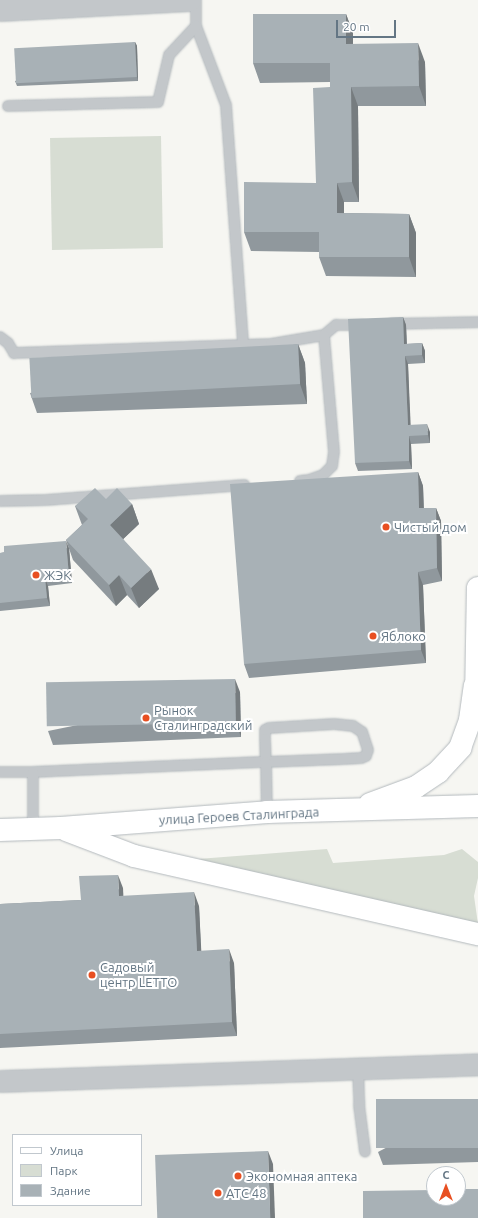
<!DOCTYPE html>
<meta charset="utf-8">
<style>
body{margin:0}
#map{position:relative;width:478px;height:1218px;overflow:hidden;background:#f6f6f2;font-family:Ubuntu,sans-serif}
div>[style]{position:absolute}
.green>*{inset:0;background:#d7ddd3;transform-origin:0 0}
.roads{filter:drop-shadow(0 0 1px #b3b9bd) drop-shadow(0 0 1px #b3b9bd)}
.lane>*{height:10px;margin:-5px;padding:0 5px;transform-origin:5px;border-radius:5px;background:#c3c7ca}
.street>*{height:21px;margin:-10.5px;padding:0 10.5px;transform-origin:10.5px;border-radius:10.5px;background:#c3c7ca}
.secondary>*{height:22px;margin:-11px;padding:0 11px;transform-origin:11px;border-radius:11px;background:#fff}
.wall>*{inset:0;background:#90989d}
.shaded-wall>*{inset:0;background:#767c7f}
.building>*{inset:0;background:#a8b1b6;transform-origin:0 0}
.dots>*{width:11px;height:11px;translate:-50% -50%;box-sizing:border-box;border:2px solid #fff;border-radius:50%}
span{translate:-50% -50%;white-space:nowrap;text-align:center;line-height:1.15;-webkit-text-stroke:4px #fff;paint-order:stroke}
.poi-label{font-size:13px;color:#647684}
.left{translate:0 -50%;text-align:left}
.street-label{font-size:13px;color:#647684}
.legend{position:absolute;left:12px;top:1134px;width:130px;height:72px;box-sizing:border-box;background:#fff;border:1px solid #c1c8ce;margin:0;padding:5px 7px;list-style:none;font-size:12px;color:#647684}
.legend li{display:flex;align-items:center;gap:8px;height:20px}
.legend b{width:20px;border:1px solid #c1c8ce}
.north{position:absolute;left:426px;top:1166px;width:40px;height:40px;box-sizing:border-box;background:#fff;border:1px solid #c1c8ce;border-radius:50%;rotate:0deg;font-size:11px;font-weight:700;line-height:16px;text-align:center;color:#647684}
.north::after{content:'';display:block;margin:auto;width:14px;height:18px;background:#e84f21;clip-path:polygon(50% 0,100% 100%,50% 72%,0 100%)}
.scale{position:absolute;left:336px;top:20px;width:60px;height:18px;box-sizing:border-box;border:2px solid #647684;border-top:0;padding-left:5px;font-size:12px;line-height:14px;white-space:nowrap;color:#647684;-webkit-text-stroke:3px #fff;paint-order:stroke}
</style>
<div id="map">
<div class="green">
<div style="left:161px;top:136px;width:112px;height:111px;rotate:89deg"></div>
<div style="clip-path:polygon(327px 849px,333px 863px,444px 855px,462px 849px,478px 862px,478px 878px,474px 896px,478px 924px,198px 859px)"></div>
</div>
<div class="roads">
<div class="lane">
<div style="left:196px;top:0;width:26px;rotate:90deg"></div>
<div style="left:196px;top:26px;width:85px;rotate:69.2deg"></div>
<div style="left:226px;top:105px;width:241px;rotate:85.9deg"></div>
<div style="left:8px;top:106px;width:150px;rotate:-1.5deg"></div>
<div style="left:158px;top:102px;width:48px;rotate:-76.8deg"></div>
<div style="left:169px;top:55px;width:40px;rotate:-47deg"></div>
<div style="left:392px;top:324px;width:86px;rotate:-1.3deg"></div>
<div style="left:0;top:337px;width:10px;rotate:37deg"></div>
<div style="left:8px;top:343px;width:12px;rotate:59deg"></div>
<div style="left:14px;top:353px;width:257px;rotate:-2deg"></div>
<div style="left:271px;top:344px;width:54px;rotate:-9.6deg"></div>
<div style="left:324px;top:335px;width:16px;rotate:-40deg"></div>
<div style="left:336px;top:325px;width:26px"></div>
<div style="left:300px;top:481px;width:9px;rotate:-6deg"></div>
<div style="left:309px;top:480px;width:15px;rotate:-20deg"></div>
<div style="left:323px;top:475px;width:13px;rotate:-45deg"></div>
<div style="left:332px;top:466px;width:14px;rotate:-82deg"></div>
<div style="left:334px;top:452px;width:117px;rotate:-94.9deg"></div>
<div style="left:0;top:501px;width:46px;rotate:-1.2deg"></div>
<div style="left:46px;top:500px;width:199px;rotate:-4.3deg"></div>
<div style="left:0;top:772px;width:33px"></div>
<div style="left:33px;top:772px;width:233px;rotate:-2.5deg"></div>
<div style="left:266px;top:762px;width:78px;rotate:-2.2deg"></div>
<div style="left:344px;top:759px;width:17px;rotate:-3deg"></div>
<div style="left:361px;top:758px;width:5px;rotate:-22deg"></div>
<div style="left:366px;top:756px;width:6px;rotate:-72deg"></div>
<div style="left:368px;top:750px;width:19px;rotate:-108deg"></div>
<div style="left:362px;top:732px;width:11px;rotate:-146deg"></div>
<div style="left:353px;top:726px;width:19px;rotate:-174deg"></div>
<div style="left:334px;top:724px;width:65px;rotate:176.5deg"></div>
<div style="left:269px;top:728px;width:4px;rotate:153deg"></div>
<div style="left:265px;top:730px;width:9px;rotate:90deg"></div>
<div style="left:265px;top:739px;width:23px;rotate:88deg"></div>
<div style="left:266px;top:762px;width:50px;rotate:88.9deg"></div>
<div style="left:33px;top:772px;width:57px;rotate:90deg"></div>
<div style="left:358px;top:1067px;width:38px;rotate:88deg"></div>
<div style="left:359px;top:1105px;width:47px;rotate:82.7deg"></div>
</div>
<div class="street">
<div style="left:0;top:10px;width:190px;rotate:-3deg"></div>
<div style="left:0;top:1081px;width:478px;rotate:-2deg"></div>
</div>
<div class="secondary">
<div style="left:476px;top:700px;width:112px;rotate:-89deg"></div>
<div style="left:370px;top:804px;width:49px;rotate:-20.3deg"></div>
<div style="left:416px;top:787px;width:27px;rotate:-34deg"></div>
<div style="left:438px;top:772px;width:33px;rotate:-47deg"></div>
<div style="left:460px;top:748px;width:30px;rotate:-70deg"></div>
<div style="left:470px;top:720px;width:34px;rotate:-82deg"></div>
<div style="left:0;top:830px;width:61px;rotate:-1.9deg"></div>
<div style="left:61px;top:828px;width:207px;rotate:-4.4deg"></div>
<div style="left:267px;top:812px;width:211px;rotate:-1.6deg"></div>
<div style="left:66px;top:830px;width:73px;rotate:20.9deg"></div>
<div style="left:134px;top:856px;width:353px;rotate:12.8deg"></div>
</div>
</div>
<div class="wall">
<div style="clip-path:polygon(346px 14px,353px 33px,353px 44px,425px 62px,426px 106px,358px 106px,359px 202px,344px 202px,344px 213px,409px 214px,416px 233px,416px 277px,326px 276px,319px 257px,319px 252px,251px 251px,244px 232px,316px 183px,330px 87px,330px 82px,260px 83px,253px 63px)"></div>
<div style="clip-path:polygon(135px 42px,137px 46px,138px 81px,17px 86px,15px 81px)"></div>
<div style="clip-path:polygon(403px 317px,406px 325px,407px 344px,422px 343px,425px 351px,425px 363px,408px 364px,410px 425px,430px 432px,430px 443px,411px 444px,412px 469px,358px 471px,355px 463px)"></div>
<div style="clip-path:polygon(298px 344px,305px 363px,307px 404px,37px 413px,30px 393px)"></div>
<div style="clip-path:polygon(418px 472px,423px 486px,424px 508px,436px 508px,441px 521px,442px 581px,423px 585px,426px 663px,249px 678px,244px 664px)"></div>
<div style="clip-path:polygon(106px 499px,132px 504px,139px 524px,123px 539px,159px 589px,139px 608px,127px 595px,116px 606px,73px 560px,66px 540px,82px 525px,75px 506px)"></div>
<div style="clip-path:polygon(69px 548px,72px 583px,48px 586px,50px 606px,0 611px,0 553px)"></div>
<div style="clip-path:polygon(240px 692px,241px 737px,53px 745px,48px 731px)"></div>
<div style="clip-path:polygon(123px 888px,123px 896px,199px 906px,201px 951px,234px 963px,237px 1036px,0 1048px,0 904px,81px 900px)"></div>
<div style="clip-path:polygon(478px 1099px,478px 1162px,383px 1165px,378px 1152px)"></div>
</div>
<div class="shaded-wall">
<div style="clip-path:polygon(346px 14px,353px 33px,353px 63px,346px 44px)"></div>
<div style="clip-path:polygon(135px 42px,137px 46px,138px 81px,137px 77px)"></div>
<div style="clip-path:polygon(418px 43px,425px 62px,426px 106px,419px 86px)"></div>
<div style="clip-path:polygon(351px 87px,358px 106px,359px 202px,352px 182px)"></div>
<div style="clip-path:polygon(337px 183px,344px 202px,344px 232px,337px 213px)"></div>
<div style="clip-path:polygon(409px 214px,416px 233px,416px 277px,409px 257px)"></div>
<div style="clip-path:polygon(403px 317px,406px 325px,407px 352px,404px 344px)"></div>
<div style="clip-path:polygon(422px 343px,425px 351px,425px 363px,422px 355px)"></div>
<div style="clip-path:polygon(298px 344px,305px 363px,307px 404px,300px 384px)"></div>
<div style="clip-path:polygon(405px 356px,408px 364px,411px 433px,408px 425px)"></div>
<div style="clip-path:polygon(427px 424px,430px 432px,430px 443px,428px 435px)"></div>
<div style="clip-path:polygon(409px 436px,411px 444px,412px 469px,409px 461px)"></div>
<div style="clip-path:polygon(418px 472px,423px 486px,424px 522px,419px 508px)"></div>
<div style="clip-path:polygon(132px 504px,139px 524px,117px 545px,110px 525px)"></div>
<div style="clip-path:polygon(436px 508px,441px 521px,442px 581px,437px 568px)"></div>
<div style="clip-path:polygon(66px 541px,69px 548px,72px 583px,69px 576px)"></div>
<div style="clip-path:polygon(151px 569px,159px 589px,139px 608px,131px 588px)"></div>
<div style="clip-path:polygon(418px 572px,423px 585px,426px 663px,421px 650px)"></div>
<div style="clip-path:polygon(119px 575px,127px 595px,116px 606px,109px 585px)"></div>
<div style="clip-path:polygon(45px 578px,48px 586px,50px 606px,47px 598px)"></div>
<div style="clip-path:polygon(235px 679px,240px 692px,241px 737px,236px 723px)"></div>
<div style="clip-path:polygon(118px 875px,123px 888px,124px 909px,119px 896px)"></div>
<div style="clip-path:polygon(194px 892px,199px 906px,202px 965px,197px 951px)"></div>
<div style="clip-path:polygon(229px 949px,234px 963px,237px 1036px,232px 1022px)"></div>
<div style="clip-path:polygon(268px 1151px,273px 1164px,275px 1218px,270px 1218px)"></div>
</div>
<div class="building">
<div style="clip-path:polygon(253px 14px,346px 14px,346px 44px,418px 43px,419px 86px,351px 87px,352px 182px,337px 183px,337px 213px,409px 214px,409px 257px,319px 257px,319px 232px,244px 232px,244px 182px,316px 183px,313px 88px,330px 87px,330px 63px,253px 63px)"></div>
<div style="left:135px;top:42px;width:35px;height:121px;rotate:87deg"></div>
<div style="clip-path:polygon(403px 317px,404px 344px,422px 343px,422px 355px,405px 356px,408px 425px,427px 424px,428px 435px,409px 436px,409px 461px,355px 463px,348px 319px)"></div>
<div style="left:298px;top:344px;width:40px;height:269px;rotate:87deg"></div>
<div style="clip-path:polygon(418px 472px,419px 508px,436px 508px,437px 568px,418px 572px,421px 650px,244px 664px,230px 484px)"></div>
<div style="clip-path:polygon(95px 488px,106px 499px,117px 488px,132px 504px,110px 525px,151px 569px,131px 588px,119px 575px,109px 585px,66px 540px,88px 519px,75px 506px)"></div>
<div style="clip-path:polygon(66px 541px,69px 576px,45px 578px,47px 598px,0 603px,0 553px,4px 552px,4px 546px)"></div>
<div style="left:235px;top:679px;width:44px;height:189px;rotate:89deg"></div>
<div style="clip-path:polygon(118px 875px,119px 896px,194px 892px,197px 951px,229px 949px,232px 1022px,0 1034px,0 904px,81px 900px,79px 876px)"></div>
<div style="left:478px;top:1099px;width:49px;height:102px;rotate:90deg"></div>
<div style="left:268px;top:1151px;width:67px;height:113px;rotate:88deg"></div>
<div style="clip-path:polygon(458px 1189px,478px 1189px,478px 1218px,363px 1218px,363px 1191px,434px 1190px,434px 1198px,458px 1198px)"></div>
</div>
<div class="dots">
<div style="left:386px;top:527px;background:#e84f21"></div>
<div style="left:36px;top:575px;background:#e84f21"></div>
<div style="left:373px;top:636px;background:#e84f21"></div>
<div style="left:146px;top:718px;background:#e84f21"></div>
<div style="left:92px;top:975px;background:#e84f21"></div>
<div style="left:238px;top:1176px;background:#e84f21"></div>
<div style="left:218px;top:1193px;background:#e84f21"></div>
</div>
<div class="poi-label">
<span class="left" style="left:394px;top:527px">Чистый дом</span>
<span class="left" style="left:44px;top:575px">ЖЭК</span>
<span class="left" style="left:381px;top:636px">Яблоко</span>
<span class="left" style="left:154px;top:718px">Рынок<br>Сталинградский</span>
<span class="left" style="left:100px;top:975px">Садовый<br>центр LETTO</span>
<span class="left" style="left:246px;top:1176px">Экономная аптека</span>
<span class="left" style="left:226px;top:1193px">АТС 48</span>
</div>
<div class="street-label">
<span style="left:239px;top:816px;rotate:-3deg">улица Героев Сталинграда</span>
</div>
<ul class="legend">
<li><b style="height:5px;background:#fff"></b>Улица</li>
<li><b style="height:11px;background:#d7ddd3"></b>Парк</li>
<li><b style="height:11px;background:#a8b1b6"></b>Здание</li>
</ul>
<div class="north">С</div>
<div class="scale">20 m</div>
</div>
